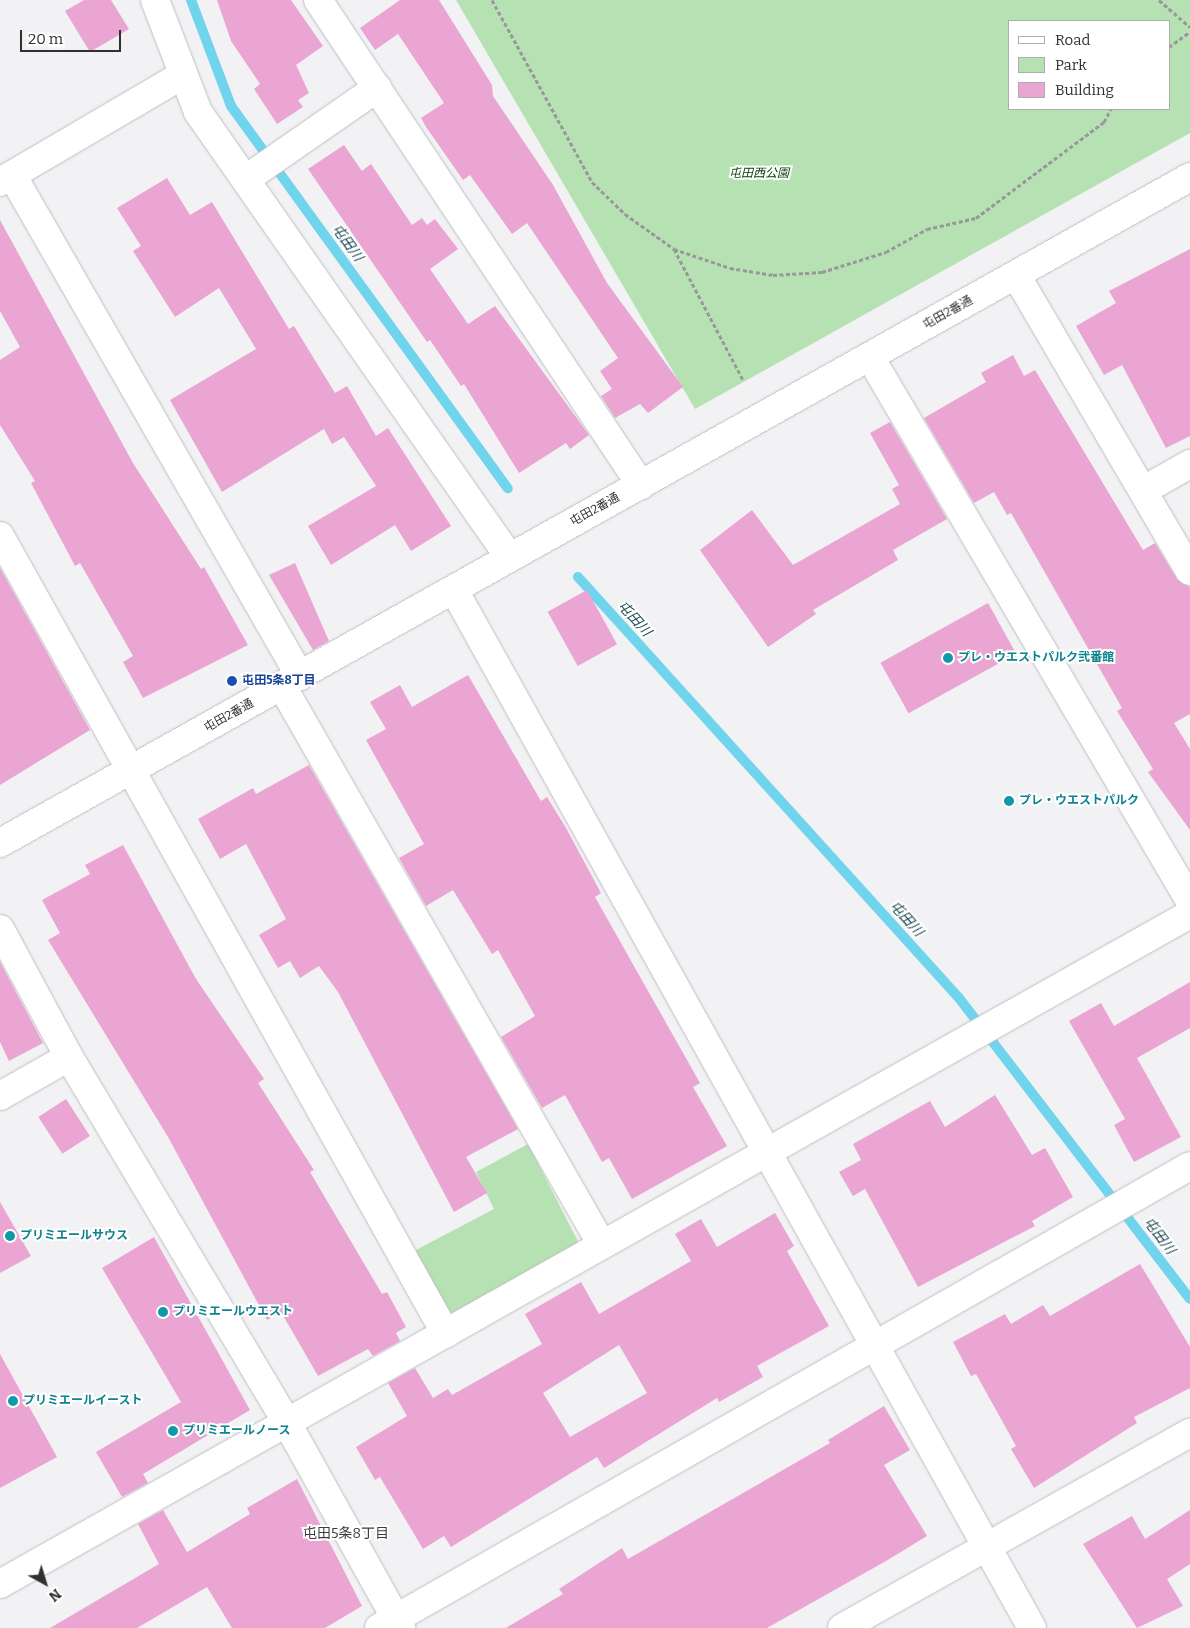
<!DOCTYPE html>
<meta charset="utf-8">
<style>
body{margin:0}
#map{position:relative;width:1190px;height:1628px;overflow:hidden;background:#f2f2f5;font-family:Bitter,"Noto Sans JP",serif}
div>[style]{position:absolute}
.green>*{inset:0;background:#b6e2b3}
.stream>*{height:10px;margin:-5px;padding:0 5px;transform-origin:5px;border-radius:5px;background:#70d4ec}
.building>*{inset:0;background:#eaa5d2;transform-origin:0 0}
.path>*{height:3px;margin-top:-1.5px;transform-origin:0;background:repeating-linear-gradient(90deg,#98989a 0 4px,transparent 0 6.5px)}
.roads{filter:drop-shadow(0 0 1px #bfbfc2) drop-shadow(0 0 1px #bfbfc2)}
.minor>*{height:28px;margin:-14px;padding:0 14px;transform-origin:14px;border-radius:14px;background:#fff}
.dots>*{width:14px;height:14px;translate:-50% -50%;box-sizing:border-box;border:2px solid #fff;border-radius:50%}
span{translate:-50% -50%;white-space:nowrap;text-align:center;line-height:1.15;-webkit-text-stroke:4px #fff;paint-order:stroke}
.park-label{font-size:12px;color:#084208;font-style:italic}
.street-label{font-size:12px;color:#313132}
.culture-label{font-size:12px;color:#0d838f;font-weight:700}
.left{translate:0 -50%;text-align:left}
.transit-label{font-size:12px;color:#164399;font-weight:700}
.water-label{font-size:14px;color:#204d57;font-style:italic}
.neighbourhood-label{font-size:14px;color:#3d3d3f}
.legend{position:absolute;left:1008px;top:20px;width:162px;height:90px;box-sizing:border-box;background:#fff;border:1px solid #adadad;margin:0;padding:6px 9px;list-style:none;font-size:15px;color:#313132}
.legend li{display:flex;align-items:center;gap:10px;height:25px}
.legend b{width:25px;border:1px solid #adadad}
.north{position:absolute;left:20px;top:1558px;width:50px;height:50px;-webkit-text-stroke:4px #fff;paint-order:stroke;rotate:141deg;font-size:14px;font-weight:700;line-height:20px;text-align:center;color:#313132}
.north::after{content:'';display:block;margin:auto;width:18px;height:22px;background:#313132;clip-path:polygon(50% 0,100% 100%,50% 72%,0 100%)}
.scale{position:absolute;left:20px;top:30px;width:101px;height:22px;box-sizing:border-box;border:2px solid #313132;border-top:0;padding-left:6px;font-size:15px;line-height:18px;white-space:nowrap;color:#313132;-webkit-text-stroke:4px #fff;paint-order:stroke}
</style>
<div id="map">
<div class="green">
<div style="clip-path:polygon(evenodd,456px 0,1190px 0,1190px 133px,695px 409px,456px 0,1009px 21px,1169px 21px,1169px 109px,1009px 109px,1009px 21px)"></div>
<div style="clip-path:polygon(528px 1144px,584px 1253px,451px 1322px,414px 1251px,494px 1209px,476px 1172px)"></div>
</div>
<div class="stream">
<div style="left:191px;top:0;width:113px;rotate:69.3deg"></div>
<div style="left:231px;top:106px;width:472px;rotate:54.1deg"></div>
<div style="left:578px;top:577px;width:568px;rotate:47.86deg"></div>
<div style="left:959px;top:998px;width:379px;rotate:52.5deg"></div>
</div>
<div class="building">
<div style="clip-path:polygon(84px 0,111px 0,129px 29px,90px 52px,65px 11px)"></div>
<div style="clip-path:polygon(217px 0,291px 0,323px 46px,296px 65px,309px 93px,298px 100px,303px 107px,277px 124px,254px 89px,260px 84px,231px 41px)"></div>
<div style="clip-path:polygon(400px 0,439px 0,492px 85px,493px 96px,553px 185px,607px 283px,683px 387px,648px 413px,640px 404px,615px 418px,601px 396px,612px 389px,600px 371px,618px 358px,527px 223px,512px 234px,470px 175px,463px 180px,426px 127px,421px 118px,444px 103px,398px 34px,375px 50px,360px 28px)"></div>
<div style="clip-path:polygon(344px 145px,362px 171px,371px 164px,412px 225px,422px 218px,427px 225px,435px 219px,458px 249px,430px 269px,468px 324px,495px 306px,589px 435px,570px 449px,566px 443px,519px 473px,464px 384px,461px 386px,430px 340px,427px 342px,308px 169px)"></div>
<div style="clip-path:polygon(167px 178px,190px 215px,212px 202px,289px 329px,294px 326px,335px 393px,347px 386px,376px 436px,388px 428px,451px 526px,411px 551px,395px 525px,331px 565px,308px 526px,376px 486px,344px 437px,332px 444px,324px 429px,222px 492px,170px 400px,256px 349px,219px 288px,175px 317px,133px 251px,141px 246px,117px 208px)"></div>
<div style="clip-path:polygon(0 220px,133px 463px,201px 569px,204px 567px,248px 645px,143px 698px,123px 662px,133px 656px,80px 563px,75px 566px,31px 483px,35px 481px,0 425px,0 360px,20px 347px,0 311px)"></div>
<div style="clip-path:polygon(1190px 249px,1190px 436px,1166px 448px,1122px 365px,1104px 375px,1076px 326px,1116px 303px,1109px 291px)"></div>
<div style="clip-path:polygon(1013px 355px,1024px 376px,1035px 370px,1143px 550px,1155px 543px,1177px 579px,1190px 587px,1190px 714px,1174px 723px,1190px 749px,1190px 830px,1148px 772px,1153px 769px,1117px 711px,1122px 708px,1011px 513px,1007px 515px,994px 492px,974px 503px,924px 418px,986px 382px,981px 373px)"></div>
<div style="clip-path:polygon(890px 422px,947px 519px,893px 550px,898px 560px,813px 610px,816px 614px,768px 647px,700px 550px,752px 510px,793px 565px,900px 504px,892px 489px,899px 485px,870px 433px)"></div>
<div style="clip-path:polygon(295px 563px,329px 641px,313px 650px,269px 575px)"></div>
<div style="clip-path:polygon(0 568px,90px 730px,0 785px)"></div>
<div style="left:587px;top:590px;width:62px;height:45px;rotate:61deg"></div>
<div style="left:988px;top:603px;width:58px;height:123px;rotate:61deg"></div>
<div style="clip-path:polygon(468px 675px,541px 801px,547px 797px,566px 828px,601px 893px,595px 897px,700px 1083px,693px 1087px,727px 1146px,632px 1199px,609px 1158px,602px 1162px,565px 1095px,542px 1108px,501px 1037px,535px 1016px,498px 950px,492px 954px,453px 890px,426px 906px,399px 858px,424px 844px,366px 740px,386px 729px,370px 702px,400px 685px,412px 707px)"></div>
<div style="clip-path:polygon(309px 765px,518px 1129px,466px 1157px,487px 1193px,454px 1212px,338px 992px,319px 966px,300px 978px,290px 961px,278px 968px,259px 935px,286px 919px,246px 844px,220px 859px,198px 819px,253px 788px,256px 794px)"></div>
<div style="clip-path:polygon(123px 845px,196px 979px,264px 1079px,258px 1083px,314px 1170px,310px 1172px,382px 1294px,387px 1292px,406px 1327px,396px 1333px,400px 1341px,373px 1356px,368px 1349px,318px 1376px,281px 1312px,267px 1320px,168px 1137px,48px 940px,60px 933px,42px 900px,90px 874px,85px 865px)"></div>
<div style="clip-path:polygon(0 962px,43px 1043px,9px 1061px,0 1042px)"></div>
<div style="clip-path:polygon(1190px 982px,1190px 1028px,1137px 1058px,1181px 1137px,1134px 1162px,1114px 1125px,1125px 1119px,1069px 1021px,1101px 1003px,1114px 1026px)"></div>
<div style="clip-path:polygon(995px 1095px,1032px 1155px,1045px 1148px,1073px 1197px,1032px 1221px,1035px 1226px,918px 1287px,865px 1189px,853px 1196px,839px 1172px,861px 1160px,853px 1144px,930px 1101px,945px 1127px)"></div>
<div style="left:66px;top:1099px;width:44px;height:33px;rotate:57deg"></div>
<div style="clip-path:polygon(0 1202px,31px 1256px,0 1273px)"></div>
<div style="clip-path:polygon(evenodd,775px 1213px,794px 1246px,787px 1251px,829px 1326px,757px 1366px,763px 1377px,719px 1402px,717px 1398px,604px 1468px,597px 1457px,451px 1547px,444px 1536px,423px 1549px,380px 1477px,375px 1480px,356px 1447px,407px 1416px,388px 1383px,415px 1368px,433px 1398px,448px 1389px,452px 1395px,542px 1344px,525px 1314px,581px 1282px,599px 1314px,691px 1261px,675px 1234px,701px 1219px,717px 1247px,775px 1213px,619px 1345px,647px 1393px,570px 1437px,543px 1393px,619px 1345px)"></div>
<div style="clip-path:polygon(154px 1237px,250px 1410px,143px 1474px,148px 1483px,122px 1497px,96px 1452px,181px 1402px,102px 1268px)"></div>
<div style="clip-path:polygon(1140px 1264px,1190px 1347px,1190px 1388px,1134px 1417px,1137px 1423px,1034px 1488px,1011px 1449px,1016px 1446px,976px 1374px,971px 1376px,953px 1342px,1005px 1314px,1011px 1324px,1043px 1305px,1050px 1316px)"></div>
<div style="clip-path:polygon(0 1354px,57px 1457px,0 1488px)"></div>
<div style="clip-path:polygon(884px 1406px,910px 1450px,884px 1465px,927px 1536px,886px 1561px,767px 1628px,506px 1628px,563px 1594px,559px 1589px,622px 1548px,628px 1559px,830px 1443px,828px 1440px)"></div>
<div style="clip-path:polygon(297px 1479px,362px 1606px,325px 1628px,232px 1628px,207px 1587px,137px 1628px,50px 1628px,159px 1564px,138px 1524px,163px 1510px,187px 1552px,250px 1514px,247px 1508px)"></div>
<div style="clip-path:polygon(1190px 1510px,1190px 1564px,1167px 1579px,1183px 1606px,1137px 1628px,1083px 1544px,1132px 1516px,1145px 1539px)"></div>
</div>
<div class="path">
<div style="left:492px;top:0;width:208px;rotate:61.2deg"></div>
<div style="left:592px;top:182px;width:46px;rotate:44.1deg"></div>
<div style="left:625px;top:214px;width:60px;rotate:35.5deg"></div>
<div style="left:674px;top:249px;width:148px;rotate:62.2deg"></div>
<div style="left:1159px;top:0;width:41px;rotate:41.1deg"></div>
<div style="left:1169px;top:47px;width:26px;rotate:-36deg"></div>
<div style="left:674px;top:249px;width:59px;rotate:18.7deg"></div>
<div style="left:730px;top:268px;width:44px;rotate:9.2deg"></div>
<div style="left:773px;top:275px;width:49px;rotate:-3.5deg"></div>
<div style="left:822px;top:272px;width:67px;rotate:-17.4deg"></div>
<div style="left:886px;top:252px;width:47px;rotate:-29.3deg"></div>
<div style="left:927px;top:229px;width:50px;rotate:-12.7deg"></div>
<div style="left:976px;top:218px;width:160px;rotate:-36.9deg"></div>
<div style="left:1104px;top:122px;width:15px;rotate:-62deg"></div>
</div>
<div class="roads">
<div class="minor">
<div style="left:155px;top:0;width:120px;rotate:69deg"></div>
<div style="left:198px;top:112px;width:544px;rotate:55.03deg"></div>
<div style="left:318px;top:0;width:583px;rotate:56.34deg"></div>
<div style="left:12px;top:175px;width:578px;rotate:60.11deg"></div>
<div style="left:246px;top:179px;width:160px;rotate:-34.8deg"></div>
<div style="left:0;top:182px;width:210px;rotate:-30.4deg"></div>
<div style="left:1016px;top:275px;width:343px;rotate:59.6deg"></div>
<div style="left:870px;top:357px;width:631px;rotate:59.53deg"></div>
<div style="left:1144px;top:490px;width:53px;rotate:-29.5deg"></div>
<div style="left:0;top:536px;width:914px;rotate:60.8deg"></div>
<div style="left:454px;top:590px;width:1188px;rotate:60.89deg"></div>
<div style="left:282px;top:686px;width:644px;rotate:60.21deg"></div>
<div style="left:0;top:843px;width:1364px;rotate:-29.23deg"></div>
<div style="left:0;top:929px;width:145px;rotate:61.7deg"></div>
<div style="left:69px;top:1057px;width:426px;rotate:59.2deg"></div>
<div style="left:287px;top:1423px;width:235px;rotate:60.9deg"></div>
<div style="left:0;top:1096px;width:79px;rotate:-29.5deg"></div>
<div style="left:0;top:1584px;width:1366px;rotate:-29.38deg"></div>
<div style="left:379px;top:1628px;width:933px;rotate:-29.67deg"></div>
<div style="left:842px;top:1628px;width:399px;rotate:-29.3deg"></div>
</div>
</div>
<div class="dots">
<div style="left:948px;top:658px;background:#0f9aa8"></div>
<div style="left:232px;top:681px;background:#1a4fb4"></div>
<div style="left:1009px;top:801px;background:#0f9aa8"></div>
<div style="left:10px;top:1236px;background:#0f9aa8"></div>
<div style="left:163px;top:1312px;background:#0f9aa8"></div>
<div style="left:13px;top:1401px;background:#0f9aa8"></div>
<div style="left:173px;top:1431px;background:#0f9aa8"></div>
</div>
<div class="park-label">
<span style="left:759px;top:174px">屯田西公園</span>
</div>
<div class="street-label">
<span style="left:948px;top:313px;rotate:-29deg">屯田2番通</span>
<span style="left:595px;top:510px;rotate:-29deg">屯田2番通</span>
<span style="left:229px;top:716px;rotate:-29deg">屯田2番通</span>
</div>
<div class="culture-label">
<span class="left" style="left:958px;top:658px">プレ・ウエストパルク弐番館</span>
<span class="left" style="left:1019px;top:801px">プレ・ウエストパルク</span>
<span class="left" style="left:20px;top:1236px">プリミエールサウス</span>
<span class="left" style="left:173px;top:1312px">プリミエールウエスト</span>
<span class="left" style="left:23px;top:1401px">プリミエールイースト</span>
<span class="left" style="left:183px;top:1431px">プリミエールノース</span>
</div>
<div class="transit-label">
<span class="left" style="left:242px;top:681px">屯田5条8丁目</span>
</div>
<div class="water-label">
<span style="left:347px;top:243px;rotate:54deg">屯田川</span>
<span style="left:634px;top:619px;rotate:48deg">屯田川</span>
<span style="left:906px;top:919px;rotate:48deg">屯田川</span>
<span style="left:1159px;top:1236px;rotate:53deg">屯田川</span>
</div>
<div class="neighbourhood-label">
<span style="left:346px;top:1534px">屯田5条8丁目</span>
</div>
<ul class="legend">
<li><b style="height:6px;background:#fff"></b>Road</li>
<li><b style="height:14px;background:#b6e2b3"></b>Park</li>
<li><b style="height:14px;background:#eaa5d2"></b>Building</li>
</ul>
<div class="north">N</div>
<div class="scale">20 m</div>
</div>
